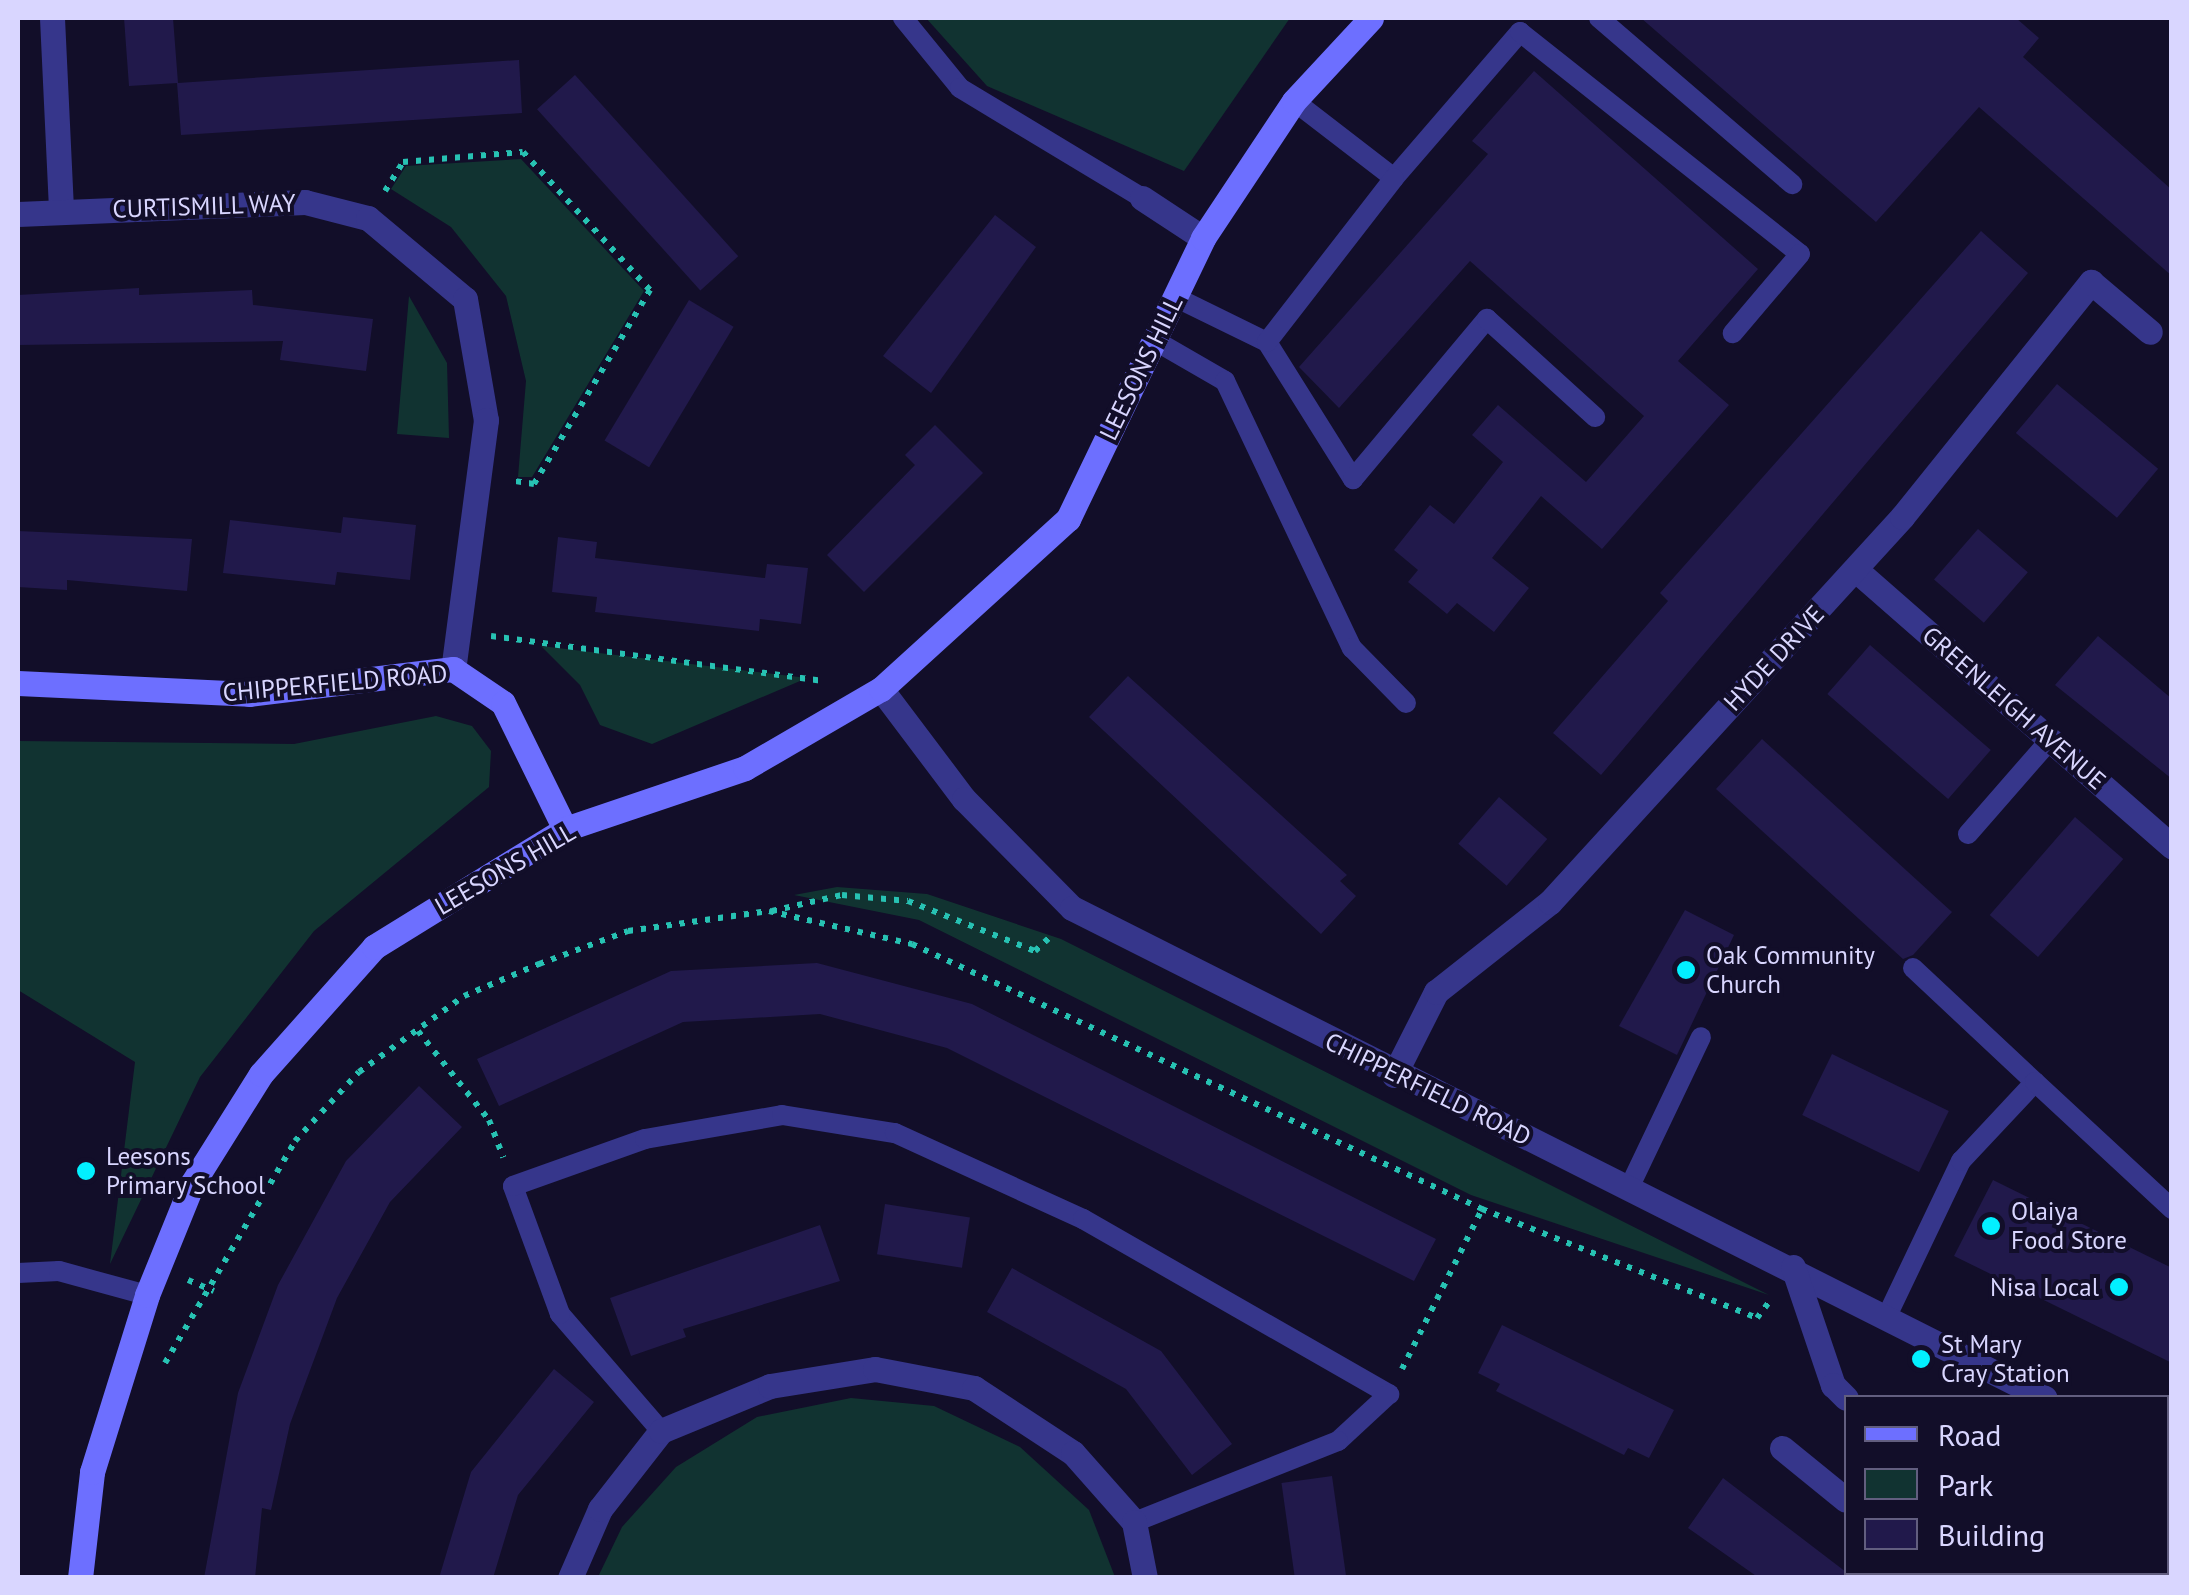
<!DOCTYPE html>
<style>
body{margin:0}
#map{position:relative;width:2189px;height:1595px;overflow:hidden;background:#120e29;font-family:"PT Sans",sans-serif}
div>[style]{position:absolute}
.green>*{inset:0;background:#113331}
.building>*{inset:0;background:#21194b;transform-origin:0 0}
.path>*{height:6px;margin-top:-3px;transform-origin:0;background:repeating-linear-gradient(90deg,#27c2b3 0 5px,transparent 0 13px)}
.lane>*{height:20px;margin:-10px;padding:0 10px;transform-origin:10px;border-radius:10px;background:#36368b}
.street>*{height:25px;margin:-12.5px;padding:0 12.5px;transform-origin:12.5px;border-radius:12.5px;background:#36368b}
.secondary>*{height:25px;margin:-12.5px;padding:0 12.5px;transform-origin:12.5px;border-radius:12.5px;background:#6d6fff}
.dots>*{width:28px;height:28px;translate:-50% -50%;box-sizing:border-box;border:5px solid #120e29;border-radius:50%}
span{translate:-50% -50%;white-space:nowrap;text-align:center;line-height:1.15;-webkit-text-stroke:8px #120e29;paint-order:stroke}
.street-label{font-size:25px;color:#d9d6ff}
.poi-label{font-size:25px;color:#d9d6ff}
.left{translate:0 -50%;text-align:left}
.right{translate:-100% -50%;text-align:right}
.frame{position:absolute;inset:0;border:20px solid #d9d6ff;pointer-events:none}
.legend{position:absolute;left:1844px;top:1395px;width:325px;height:180px;box-sizing:border-box;background:#120e29;border:2px solid #625e7f;margin:0;padding:12px 18px;list-style:none;font-size:30px;color:#d9d6ff}
.legend li{display:flex;align-items:center;gap:20px;height:50px}
.legend b{width:50px;border:2px solid #625e7f}
</style>
<div id="map">
<div class="green">
<div style="clip-path:polygon(926px 18px,1290px 18px,1184px 171px,987px 86px)"></div>
<div style="clip-path:polygon(521px 159px,644px 291px,532px 477px,518px 477px,526px 381px,506px 296px,451px 227px,391px 189px,406px 166px)"></div>
<div style="clip-path:polygon(409px 296px,447px 363px,449px 438px,397px 434px)"></div>
<div style="clip-path:polygon(541px 646px,807px 678px,652px 744px,600px 725px,580px 685px)"></div>
<div style="clip-path:polygon(436px 716px,472px 726px,491px 751px,489px 787px,314px 931px,200px 1077px,110px 1264px,135px 1062px,18px 990px,18px 741px,294px 744px)"></div>
<div style="clip-path:polygon(837px 887px,927px 894px,1061px 939px,1769px 1295px,1471px 1195px,919px 920px,794px 895px)"></div>
<div style="clip-path:polygon(851px 1398px,934px 1406px,1020px 1447px,1089px 1510px,1115px 1577px,598px 1577px,622px 1527px,676px 1467px,757px 1417px)"></div>
</div>
<div class="building">
<div style="clip-path:polygon(124px 18px,173px 18px,178px 83px,519px 60px,522px 113px,181px 135px,177px 83px,129px 86px)"></div>
<div style="clip-path:polygon(1641px 18px,2016px 18px,2039px 38px,2023px 57px,2172px 190px,2172px 276px,1979px 107px,1876px 222px)"></div>
<div style="clip-path:polygon(1534px 71px,1758px 269px,1678px 361px,1729px 405px,1602px 549px,1541px 496px,1492px 558px,1529px 588px,1494px 632px,1457px 603px,1447px 614px,1408px 582px,1418px 570px,1394px 550px,1430px 505px,1454px 524px,1503px 462px,1472px 435px,1498px 405px,1586px 482px,1644px 416px,1470px 261px,1339px 408px,1299px 367px,1488px 154px,1472px 141px)"></div>
<div style="left:575px;top:75px;width:244px;height:51px;rotate:48deg"></div>
<div style="clip-path:polygon(995px 215px,1036px 247px,931px 393px,883px 356px)"></div>
<div style="clip-path:polygon(1981px 231px,2028px 273px,1601px 775px,1553px 733px,1668px 601px,1660px 593px)"></div>
<div style="clip-path:polygon(139px 288px,139px 295px,252px 290px,253px 305px,373px 319px,366px 371px,280px 360px,283px 341px,18px 345px,18px 295px)"></div>
<div style="left:689px;top:300px;width:52px;height:164px;rotate:31deg"></div>
<div style="left:2057px;top:384px;width:132px;height:64px;rotate:40deg"></div>
<div style="clip-path:polygon(935px 425px,983px 473px,864px 592px,827px 555px,915px 465px,905px 455px)"></div>
<div style="clip-path:polygon(343px 517px,416px 525px,410px 580px,337px 572px,335px 585px,223px 573px,230px 520px,341px 533px)"></div>
<div style="left:1978px;top:529px;width:66px;height:67px;rotate:41deg"></div>
<div style="clip-path:polygon(18px 531px,192px 539px,187px 591px,67px 580px,67px 590px,18px 587px)"></div>
<div style="clip-path:polygon(558px 537px,597px 542px,595px 558px,765px 578px,767px 564px,808px 568px,801px 624px,760px 619px,759px 631px,595px 612px,597px 597px,552px 592px)"></div>
<div style="clip-path:polygon(2098px 636px,2172px 699px,2172px 779px,2055px 685px)"></div>
<div style="left:1870px;top:645px;width:160px;height:65px;rotate:41deg"></div>
<div style="clip-path:polygon(1128px 676px,1347px 875px,1340px 881px,1356px 896px,1321px 934px,1089px 717px)"></div>
<div style="clip-path:polygon(1762px 739px,1952px 912px,1913px 955px,1903px 959px,1716px 789px)"></div>
<div style="left:1499px;top:797px;width:64px;height:62px;rotate:41deg"></div>
<div style="left:2075px;top:817px;width:64px;height:130px;rotate:41deg"></div>
<div style="clip-path:polygon(1685px 910px,1734px 935px,1677px 1055px,1619px 1026px)"></div>
<div style="clip-path:polygon(817px 963px,972px 1004px,1436px 1239px,1414px 1281px,947px 1048px,820px 1014px,683px 1022px,499px 1106px,477px 1059px,671px 971px)"></div>
<div style="left:1832px;top:1054px;width:130px;height:68px;rotate:26deg"></div>
<div style="clip-path:polygon(419px 1086px,462px 1127px,390px 1202px,337px 1298px,290px 1424px,271px 1510px,262px 1508px,255px 1578px,204px 1578px,238px 1393px,278px 1285px,346px 1161px)"></div>
<div style="clip-path:polygon(1993px 1180px,2172px 1268px,2172px 1363px,1954px 1256px)"></div>
<div style="left:885px;top:1204px;width:86px;height:51px;rotate:9deg"></div>
<div style="clip-path:polygon(820px 1225px,840px 1281px,683px 1329px,686px 1337px,631px 1356px,610px 1298px)"></div>
<div style="clip-path:polygon(1012px 1268px,1161px 1351px,1232px 1444px,1192px 1475px,1126px 1389px,987px 1312px)"></div>
<div style="clip-path:polygon(1502px 1325px,1674px 1410px,1649px 1458px,1628px 1448px,1624px 1455px,1496px 1391px,1500px 1384px,1478px 1373px)"></div>
<div style="clip-path:polygon(554px 1369px,594px 1402px,518px 1495px,493px 1578px,439px 1578px,471px 1472px)"></div>
<div style="left:1332px;top:1476px;width:103px;height:51px;rotate:82deg"></div>
<div style="clip-path:polygon(1723px 1478px,1846px 1572px,1865px 1578px,1759px 1578px,1688px 1528px)"></div>
</div>
<div class="path">
<div style="left:385px;top:191px;width:34px;rotate:-58deg"></div>
<div style="left:403px;top:162px;width:120px;rotate:-4.8deg"></div>
<div style="left:523px;top:152px;width:188px;rotate:47.4deg"></div>
<div style="left:650px;top:290px;width:226px;rotate:120.9deg"></div>
<div style="left:534px;top:484px;width:25px;rotate:-171deg"></div>
<div style="left:491px;top:636px;width:337px;rotate:7.7deg"></div>
<div style="left:772px;top:911px;width:72px;rotate:-12.9deg"></div>
<div style="left:842px;top:895px;width:66px;rotate:5.2deg"></div>
<div style="left:908px;top:901px;width:136px;rotate:21.5deg"></div>
<div style="left:1035px;top:951px;width:22px;rotate:-43deg"></div>
<div style="left:418px;top:1031px;width:114px;rotate:51.4deg"></div>
<div style="left:489px;top:1120px;width:40px;rotate:69deg"></div>
<div style="left:188px;top:1280px;width:28px;rotate:23deg"></div>
<div style="left:165px;top:1363px;width:257px;rotate:-59.6deg"></div>
<div style="left:295px;top:1141px;width:94px;rotate:-47.2deg"></div>
<div style="left:359px;top:1072px;width:130px;rotate:-35.9deg"></div>
<div style="left:464px;top:996px;width:82px;rotate:-23.1deg"></div>
<div style="left:539px;top:964px;width:95px;rotate:-20.3deg"></div>
<div style="left:628px;top:931px;width:142px;rotate:-8.1deg"></div>
<div style="left:769px;top:911px;width:147px;rotate:13deg"></div>
<div style="left:912px;top:944px;width:629px;rotate:24.93deg"></div>
<div style="left:1482px;top:1209px;width:296px;rotate:21.6deg"></div>
<div style="left:1757px;top:1318px;width:20px;rotate:-53deg"></div>
<div style="left:1402px;top:1369px;width:179px;rotate:-63.4deg"></div>
</div>
<div class="lane">
<div style="left:903px;top:18px;width:90px;rotate:50.8deg"></div>
<div style="left:960px;top:88px;width:213px;rotate:31.1deg"></div>
<div style="left:1599px;top:18px;width:255px;rotate:40.7deg"></div>
<div style="left:1294px;top:101px;width:126px;rotate:37.6deg"></div>
<div style="left:1394px;top:178px;width:193px;rotate:-49.2deg"></div>
<div style="left:1520px;top:32px;width:357px;rotate:38.4deg"></div>
<div style="left:1800px;top:254px;width:104px;rotate:130.3deg"></div>
<div style="left:1175px;top:297px;width:102px;rotate:26.1deg"></div>
<div style="left:1267px;top:342px;width:162px;rotate:57.9deg"></div>
<div style="left:1353px;top:479px;width:209px;rotate:-50.1deg"></div>
<div style="left:1487px;top:319px;width:146px;rotate:42.2deg"></div>
<div style="left:1154px;top:340px;width:82px;rotate:30deg"></div>
<div style="left:1225px;top:381px;width:296px;rotate:64.6deg"></div>
<div style="left:1352px;top:648px;width:77px;rotate:45.5deg"></div>
<div style="left:1267px;top:342px;width:207px;rotate:-52.2deg"></div>
<div style="left:1968px;top:834px;width:125px;rotate:-48.9deg"></div>
<div style="left:1913px;top:968px;width:167px;rotate:43.1deg"></div>
<div style="left:1629px;top:1188px;width:167px;rotate:-64.5deg"></div>
<div style="left:18px;top:1273px;width:41px;rotate:-2.8deg"></div>
<div style="left:59px;top:1271px;width:91px;rotate:15.3deg"></div>
<div style="left:1887px;top:1316px;width:172px;rotate:-64.5deg"></div>
<div style="left:1961px;top:1161px;width:108px;rotate:-46.9deg"></div>
<div style="left:2035px;top:1082px;width:187px;rotate:42.8deg"></div>
<div style="left:661px;top:1431px;width:155px;rotate:-130.8deg"></div>
<div style="left:560px;top:1314px;width:136px;rotate:-110.2deg"></div>
<div style="left:513px;top:1186px;width:140px;rotate:-19.6deg"></div>
<div style="left:645px;top:1139px;width:139px;rotate:-9.9deg"></div>
<div style="left:782px;top:1115px;width:114px;rotate:9.1deg"></div>
<div style="left:895px;top:1133px;width:207px;rotate:24.6deg"></div>
<div style="left:1083px;top:1219px;width:353px;rotate:29.8deg"></div>
<div style="left:1389px;top:1394px;width:69px;rotate:137.3deg"></div>
<div style="left:1338px;top:1441px;width:219px;rotate:158.3deg"></div>
</div>
<div class="street">
<div style="left:52px;top:18px;width:194px;rotate:87.3deg"></div>
<div style="left:1142px;top:198px;width:73px;rotate:33.3deg"></div>
<div style="left:18px;top:214px;width:287px;rotate:-2.4deg"></div>
<div style="left:305px;top:202px;width:65px;rotate:14.3deg"></div>
<div style="left:368px;top:218px;width:126px;rotate:39.9deg"></div>
<div style="left:465px;top:299px;width:123px;rotate:80.2deg"></div>
<div style="left:486px;top:420px;width:251px;rotate:97.5deg"></div>
<div style="left:1856px;top:570px;width:420px;rotate:41.2deg"></div>
<div style="left:881px;top:689px;width:138px;rotate:53deg"></div>
<div style="left:964px;top:799px;width:153px;rotate:45.3deg"></div>
<div style="left:1072px;top:908px;width:1089px;rotate:26.73deg"></div>
<div style="left:1394px;top:1075px;width:93px;rotate:-63.2deg"></div>
<div style="left:1436px;top:992px;width:145px;rotate:-38.3deg"></div>
<div style="left:1550px;top:902px;width:522px;rotate:-47.56deg"></div>
<div style="left:1902px;top:517px;width:302px;rotate:-51.2deg"></div>
<div style="left:2091px;top:282px;width:77px;rotate:40.3deg"></div>
<div style="left:1793px;top:1267px;width:125px;rotate:71.3deg"></div>
<div style="left:1833px;top:1385px;width:18px;rotate:45deg"></div>
<div style="left:1782px;top:1448px;width:82px;rotate:39.1deg"></div>
<div style="left:2166px;top:1470px;width:6px;rotate:-9deg"></div>
<div style="left:2014px;top:1572px;width:9px;rotate:41deg"></div>
<div style="left:570px;top:1578px;width:75px;rotate:-66.5deg"></div>
<div style="left:600px;top:1509px;width:99px;rotate:-52deg"></div>
<div style="left:661px;top:1431px;width:118px;rotate:-22.4deg"></div>
<div style="left:770px;top:1386px;width:106px;rotate:-9.2deg"></div>
<div style="left:875px;top:1369px;width:101px;rotate:10.9deg"></div>
<div style="left:974px;top:1388px;width:118px;rotate:33.3deg"></div>
<div style="left:1073px;top:1453px;width:92px;rotate:48.5deg"></div>
<div style="left:1134px;top:1522px;width:57px;rotate:78.9deg"></div>
<div style="left:2140px;top:1578px;width:6px;rotate:-90deg"></div>
</div>
<div class="secondary">
<div style="left:18px;top:683px;width:231px;rotate:2.7deg"></div>
<div style="left:249px;top:694px;width:206px;rotate:-7deg"></div>
<div style="left:453px;top:669px;width:60px;rotate:34.2deg"></div>
<div style="left:503px;top:703px;width:140px;rotate:63.8deg"></div>
<div style="left:80px;top:1578px;width:107px;rotate:-83.5deg"></div>
<div style="left:92px;top:1472px;width:185px;rotate:-72.7deg"></div>
<div style="left:147px;top:1295px;width:120px;rotate:-67.9deg"></div>
<div style="left:192px;top:1184px;width:130px;rotate:-57.9deg"></div>
<div style="left:261px;top:1074px;width:170px;rotate:-48.3deg"></div>
<div style="left:374px;top:947px;width:225px;rotate:-31.7deg"></div>
<div style="left:565px;top:829px;width:190px;rotate:-18.7deg"></div>
<div style="left:745px;top:768px;width:157px;rotate:-30.2deg"></div>
<div style="left:881px;top:689px;width:253px;rotate:-42.3deg"></div>
<div style="left:1068px;top:519px;width:312px;rotate:-64.3deg"></div>
<div style="left:1203px;top:238px;width:164px;rotate:-56.4deg"></div>
<div style="left:1294px;top:101px;width:113px;rotate:-47.1deg"></div>
</div>
<div class="dots">
<div style="left:1686px;top:970px;background:#02f0ff"></div>
<div style="left:86px;top:1171px;background:#02f0ff"></div>
<div style="left:1991px;top:1226px;background:#02f0ff"></div>
<div style="left:2119px;top:1287px;background:#02f0ff"></div>
<div style="left:1921px;top:1359px;background:#02f0ff"></div>
</div>
<div class="street-label">
<span style="left:204px;top:206px;rotate:-2deg">CURTISMILL WAY</span>
<span style="left:1141px;top:368px;rotate:-64deg">LEESONS HILL</span>
<span style="left:1774px;top:658px;rotate:-47deg">HYDE DRIVE</span>
<span style="left:335px;top:683px;rotate:-5deg">CHIPPERFIELD ROAD</span>
<span style="left:2014px;top:708px;rotate:41deg">GREENLEIGH AVENUE</span>
<span style="left:505px;top:869px;rotate:-30deg">LEESONS HILL</span>
<span style="left:1428px;top:1089px;rotate:26deg">CHIPPERFIELD ROAD</span>
</div>
<div class="poi-label">
<span class="left" style="left:1706px;top:970px">Oak Community<br>Church</span>
<span class="left" style="left:106px;top:1171px">Leesons<br>Primary School</span>
<span class="left" style="left:2011px;top:1226px">Olaiya<br>Food Store</span>
<span class="right" style="left:2099px;top:1287px">Nisa Local</span>
<span class="left" style="left:1941px;top:1359px">St Mary<br>Cray Station</span>
</div>
<div class="frame"></div>
<ul class="legend">
<li><b style="height:12px;background:#6d6fff"></b>Road</li>
<li><b style="height:28px;background:#113331"></b>Park</li>
<li><b style="height:28px;background:#21194b"></b>Building</li>
</ul>
</div>
